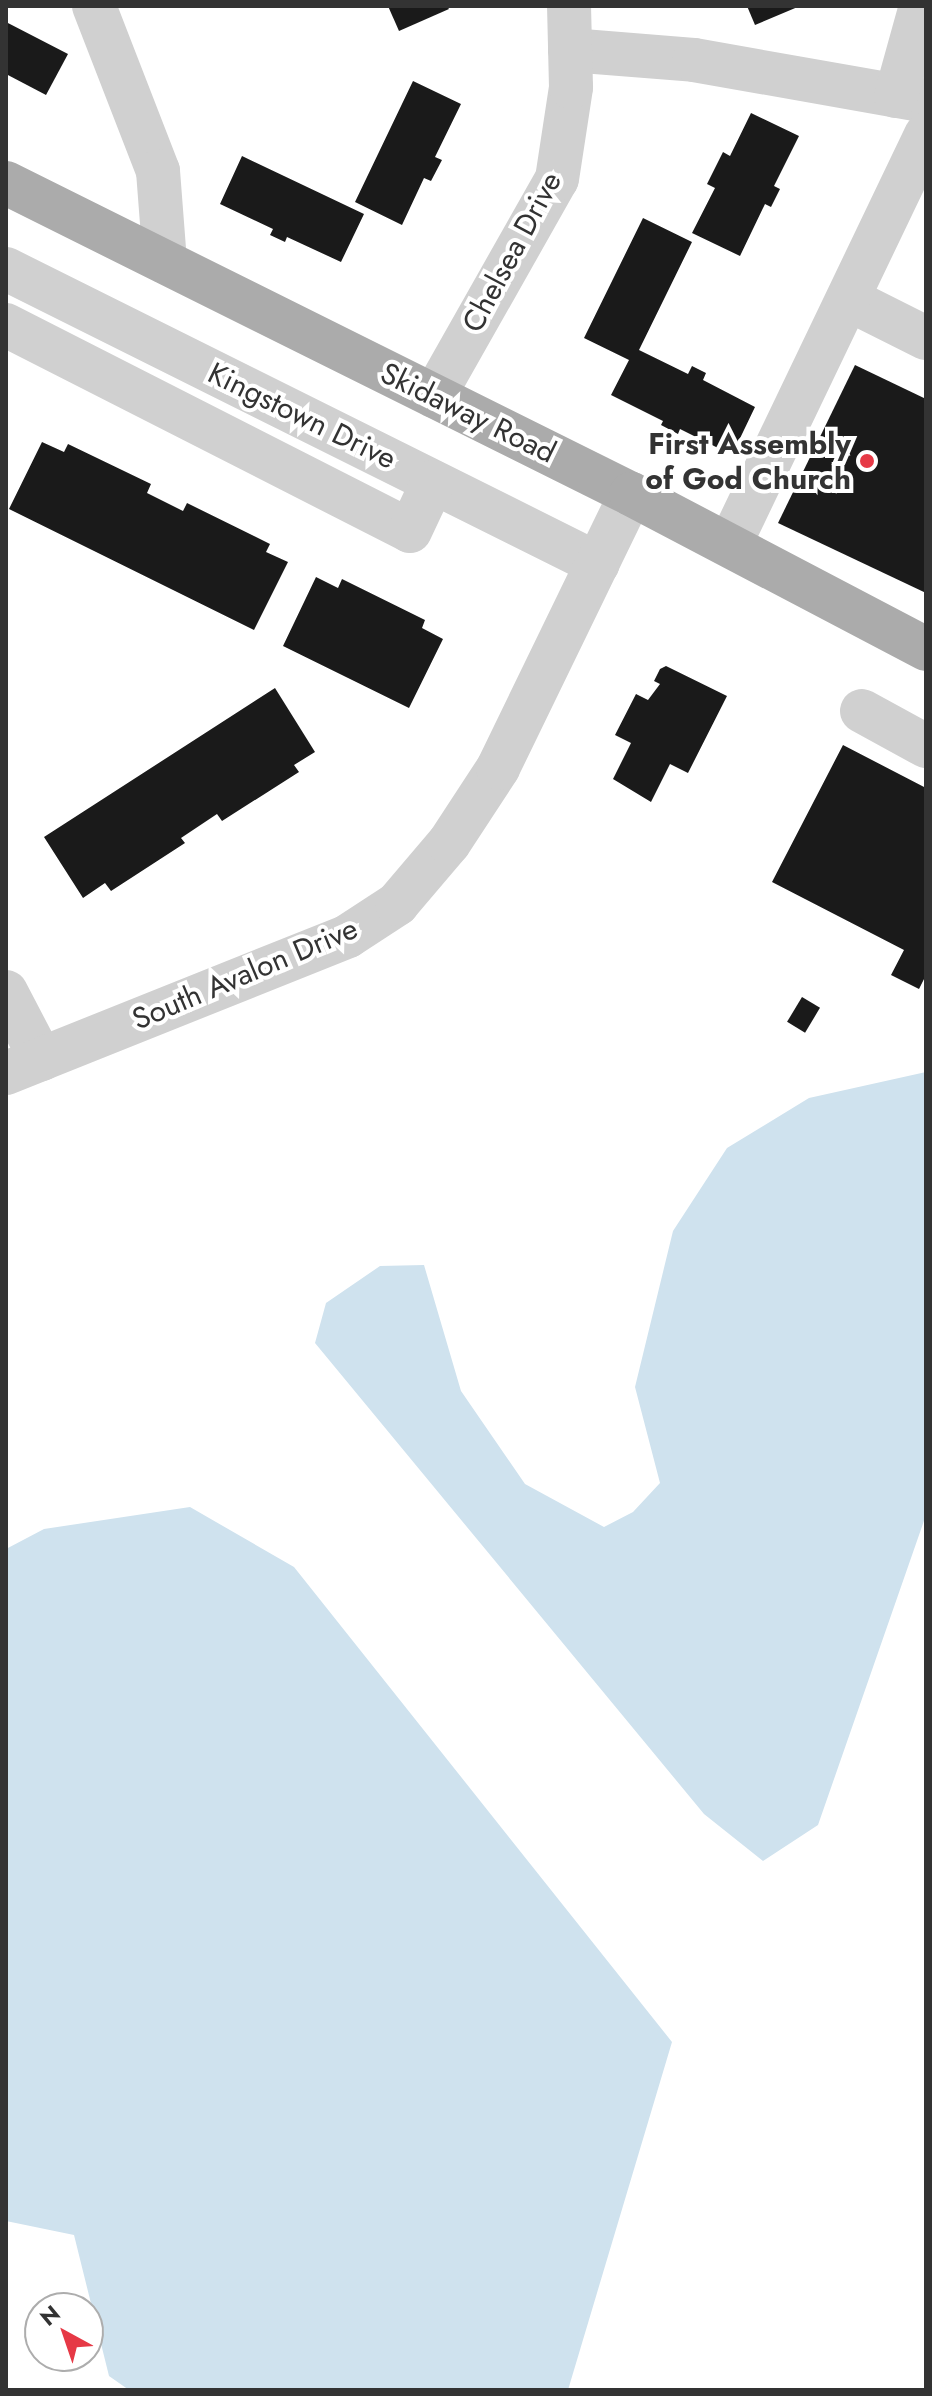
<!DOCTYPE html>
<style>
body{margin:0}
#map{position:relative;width:932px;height:2396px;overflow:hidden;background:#fff;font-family:Jost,sans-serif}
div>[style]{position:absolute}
.water>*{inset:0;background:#cfe2ee}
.building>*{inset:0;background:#1a1a1a;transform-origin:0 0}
.minor>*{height:44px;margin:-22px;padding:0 22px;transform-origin:22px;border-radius:22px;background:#d0d0d0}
.major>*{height:44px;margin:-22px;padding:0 22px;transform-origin:22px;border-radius:22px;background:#ababab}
.dots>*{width:22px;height:22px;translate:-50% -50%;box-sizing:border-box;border:4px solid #fff;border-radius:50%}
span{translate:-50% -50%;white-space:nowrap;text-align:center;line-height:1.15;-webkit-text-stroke:8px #fff;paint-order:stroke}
.street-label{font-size:30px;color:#333}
.poi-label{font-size:30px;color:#333;font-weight:700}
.right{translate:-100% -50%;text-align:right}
.frame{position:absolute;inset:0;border:8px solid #333;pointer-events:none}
.north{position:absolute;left:24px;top:2292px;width:80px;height:80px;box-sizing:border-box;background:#fff;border:2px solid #adadad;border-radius:50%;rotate:320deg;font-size:22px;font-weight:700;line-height:32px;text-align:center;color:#333}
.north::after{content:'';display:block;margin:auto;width:28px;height:36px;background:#e63946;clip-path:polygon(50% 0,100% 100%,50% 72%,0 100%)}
</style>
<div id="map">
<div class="water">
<div style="clip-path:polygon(926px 1072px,926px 1515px,818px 1825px,763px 1861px,704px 1814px,315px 1343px,326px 1303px,380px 1266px,424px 1265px,461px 1391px,525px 1484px,604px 1527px,633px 1512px,660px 1483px,635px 1387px,673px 1231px,727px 1148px,809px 1098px)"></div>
<div style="clip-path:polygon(190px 1507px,294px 1567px,672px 2042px,568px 2390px,129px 2390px,109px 2376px,74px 2235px,6px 2221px,6px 1549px,44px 1529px)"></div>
</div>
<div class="building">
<div style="clip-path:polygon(388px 6px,447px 6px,449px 9px,399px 31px)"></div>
<div style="clip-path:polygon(747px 6px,800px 6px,755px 25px)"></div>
<div style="clip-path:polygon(6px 22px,68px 54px,46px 95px,6px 74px)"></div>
<div style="clip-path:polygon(413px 81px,461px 104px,435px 157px,442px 160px,431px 181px,424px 178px,402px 225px,355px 202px)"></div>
<div style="clip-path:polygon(751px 113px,799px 136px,774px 186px,780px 189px,771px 207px,765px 204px,740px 256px,692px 233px,715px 188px,707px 184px,723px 152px,730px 156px)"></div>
<div style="clip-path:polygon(242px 156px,364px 214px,341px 262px,287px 237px,285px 242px,270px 235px,273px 229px,220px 204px)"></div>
<div style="clip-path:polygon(643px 218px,692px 242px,639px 350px,688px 374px,692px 366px,706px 373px,703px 380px,755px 407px,732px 455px,680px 429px,678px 434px,661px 425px,663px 421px,611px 395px,629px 360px,584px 338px)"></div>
<div style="clip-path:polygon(855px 365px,926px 399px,926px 593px,778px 523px)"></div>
<div style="clip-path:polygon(42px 442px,64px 452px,68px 444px,151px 484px,147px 493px,183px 511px,187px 503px,270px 544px,266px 552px,288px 562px,254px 630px,9px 509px)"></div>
<div style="clip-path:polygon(316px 577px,338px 588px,342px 579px,425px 620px,422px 628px,443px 639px,409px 708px,283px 646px)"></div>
<div style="clip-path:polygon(666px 666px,727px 696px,688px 773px,670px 764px,651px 802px,613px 779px,631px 743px,615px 735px,636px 694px,648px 700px,660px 684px,654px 681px,660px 669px)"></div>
<div style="clip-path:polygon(275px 688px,315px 752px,294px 765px,299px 772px,222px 821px,217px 814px,181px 838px,185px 843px,111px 891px,105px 883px,83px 898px,44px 837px)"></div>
<div style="clip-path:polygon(843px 745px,926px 788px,926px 975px,919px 989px,891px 975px,904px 950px,772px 882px)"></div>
<div style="left:802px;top:997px;width:21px;height:29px;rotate:31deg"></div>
</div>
<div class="minor">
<div style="left:94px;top:6px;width:177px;rotate:68.8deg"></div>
<div style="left:158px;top:171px;width:91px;rotate:85.6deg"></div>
<div style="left:570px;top:50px;width:124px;rotate:4.6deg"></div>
<div style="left:694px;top:60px;width:236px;rotate:10deg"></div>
<div style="left:896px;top:96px;width:93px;rotate:-74.5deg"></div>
<div style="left:6px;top:269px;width:661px;rotate:26.49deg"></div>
<div style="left:848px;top:299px;width:87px;rotate:26.6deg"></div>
<div style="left:6px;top:325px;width:453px;rotate:27deg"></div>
<div style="left:410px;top:531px;width:54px;rotate:-64.9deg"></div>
<div style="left:434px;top:396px;width:249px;rotate:-60.5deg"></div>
<div style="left:557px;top:179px;width:93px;rotate:-81.3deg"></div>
<div style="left:571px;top:87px;width:81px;rotate:-91.4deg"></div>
<div style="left:730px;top:544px;width:454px;rotate:-64.4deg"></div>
<div style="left:862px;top:711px;width:73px;rotate:28.7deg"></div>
<div style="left:6px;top:992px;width:76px;rotate:62.4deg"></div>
<div style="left:6px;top:1073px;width:368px;rotate:-21.8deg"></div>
<div style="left:348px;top:936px;width:59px;rotate:-33.1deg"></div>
<div style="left:397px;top:904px;width:80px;rotate:-49.6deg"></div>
<div style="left:449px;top:843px;width:90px;rotate:-56.8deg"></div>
<div style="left:498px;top:768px;width:305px;rotate:-64.1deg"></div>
</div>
<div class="major">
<div style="left:6px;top:183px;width:698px;rotate:26.45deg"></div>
<div style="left:631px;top:494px;width:333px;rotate:27.7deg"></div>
</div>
<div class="dots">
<div style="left:867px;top:461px;background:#e63946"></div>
</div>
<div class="street-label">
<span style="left:512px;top:252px;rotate:-62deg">Chelsea Drive</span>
<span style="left:468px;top:413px;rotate:26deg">Skidaway Road</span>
<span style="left:302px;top:416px;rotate:26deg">Kingstown Drive</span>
<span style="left:245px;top:974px;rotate:-23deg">South Avalon Drive</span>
</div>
<div class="poi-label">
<span class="right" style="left:851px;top:461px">First Assembly<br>of God Church</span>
</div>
<div class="frame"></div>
<div class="north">N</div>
</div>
